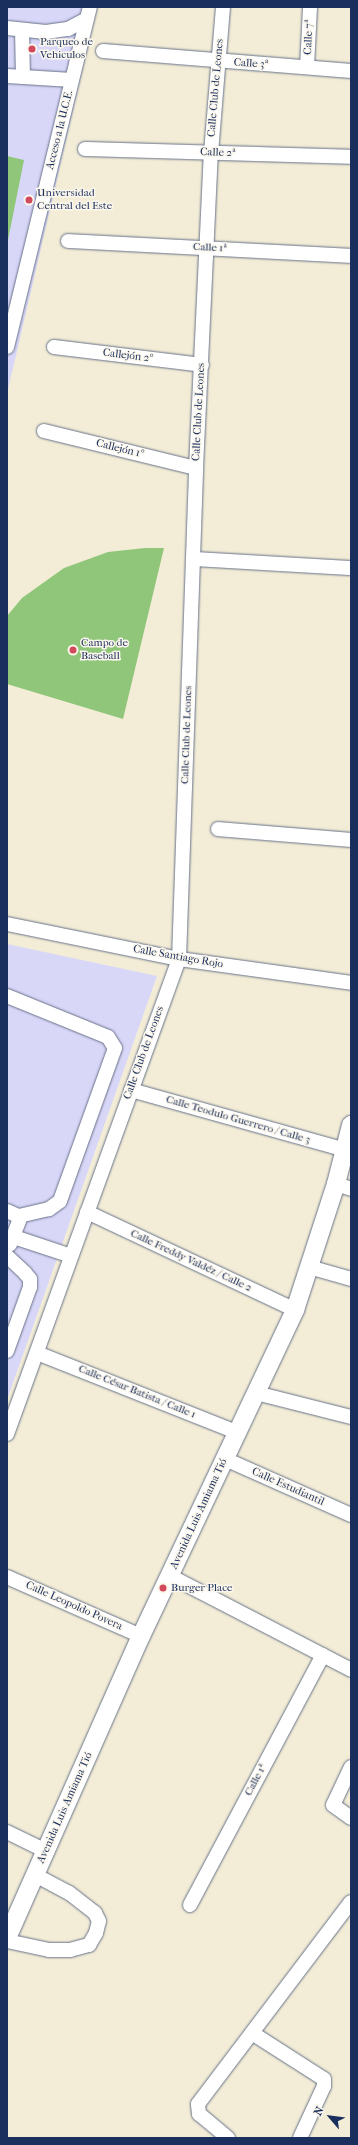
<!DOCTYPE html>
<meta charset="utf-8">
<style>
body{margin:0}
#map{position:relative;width:358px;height:2145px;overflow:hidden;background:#f3edd7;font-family:"IM FELL French Canon",serif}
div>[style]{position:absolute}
.built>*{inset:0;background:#d9d7f8}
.green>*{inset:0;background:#8fc679}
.roads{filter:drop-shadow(0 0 1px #677288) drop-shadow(0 0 1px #677288)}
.minor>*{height:14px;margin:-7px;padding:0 7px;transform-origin:7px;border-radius:7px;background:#fff}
.major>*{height:18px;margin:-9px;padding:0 9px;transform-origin:9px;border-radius:9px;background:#fff}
.dots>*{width:11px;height:11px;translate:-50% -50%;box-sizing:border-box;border:2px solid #fbf7ec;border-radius:50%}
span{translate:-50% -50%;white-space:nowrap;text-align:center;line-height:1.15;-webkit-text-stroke:3px #fbf7ec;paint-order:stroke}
.street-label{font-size:11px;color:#1b2f5e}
.poi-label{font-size:11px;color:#1b2f5e}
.left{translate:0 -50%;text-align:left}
.frame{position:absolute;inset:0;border:8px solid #1b2f5e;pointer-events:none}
.north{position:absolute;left:310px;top:2097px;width:40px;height:40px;-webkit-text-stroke:3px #fbf7ec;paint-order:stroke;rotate:298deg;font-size:11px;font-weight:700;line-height:16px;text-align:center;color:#1b2f5e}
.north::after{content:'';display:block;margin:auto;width:14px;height:18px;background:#1b2f5e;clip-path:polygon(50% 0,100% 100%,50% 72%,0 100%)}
</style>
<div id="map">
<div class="built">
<div style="clip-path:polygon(7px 7px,97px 7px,7px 394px)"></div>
<div style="clip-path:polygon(7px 944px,157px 976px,7px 1400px)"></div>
</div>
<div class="green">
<div style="clip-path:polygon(7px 156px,24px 160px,7px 245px)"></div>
<div style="clip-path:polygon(145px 548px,164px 548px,123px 719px,7px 684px,7px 616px,22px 598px,64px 568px,108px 552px)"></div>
</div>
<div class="roads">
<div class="minor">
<div style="left:7px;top:28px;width:39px;rotate:6deg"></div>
<div style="left:46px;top:32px;width:22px;rotate:-8deg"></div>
<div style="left:68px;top:29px;width:21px;rotate:-28deg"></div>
<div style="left:22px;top:30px;width:47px;rotate:88.8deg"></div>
<div style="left:103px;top:51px;width:249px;rotate:4.6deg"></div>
<div style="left:307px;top:67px;width:60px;rotate:-87.1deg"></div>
<div style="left:7px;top:76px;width:65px;rotate:3.5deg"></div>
<div style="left:85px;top:149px;width:266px;rotate:1.7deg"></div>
<div style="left:68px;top:241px;width:283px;rotate:3deg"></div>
<div style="left:7px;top:347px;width:350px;rotate:-76.3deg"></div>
<div style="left:54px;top:347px;width:149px;rotate:6.9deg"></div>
<div style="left:44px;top:431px;width:156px;rotate:13.7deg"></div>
<div style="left:193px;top:559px;width:158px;rotate:3.3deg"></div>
<div style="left:218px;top:829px;width:133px;rotate:4.7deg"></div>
<div style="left:7px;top:924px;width:176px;rotate:11.5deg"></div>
<div style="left:179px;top:959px;width:174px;rotate:7.9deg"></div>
<div style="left:7px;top:996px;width:109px;rotate:22.1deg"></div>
<div style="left:108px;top:1037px;width:13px;rotate:58deg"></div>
<div style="left:115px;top:1048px;width:163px;rotate:109.8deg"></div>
<div style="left:60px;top:1201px;width:14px;rotate:144deg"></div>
<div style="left:49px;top:1209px;width:32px;rotate:167deg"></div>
<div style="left:131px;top:1090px;width:223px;rotate:15.6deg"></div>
<div style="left:336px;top:1184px;width:16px;rotate:18deg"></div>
<div style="left:7px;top:1211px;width:12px;rotate:24deg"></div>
<div style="left:18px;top:1216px;width:5px;rotate:79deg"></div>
<div style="left:19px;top:1221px;width:25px;rotate:111deg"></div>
<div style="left:87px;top:1212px;width:230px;rotate:25.2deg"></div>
<div style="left:14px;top:1237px;width:60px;rotate:18.4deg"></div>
<div style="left:7px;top:1256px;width:25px;rotate:43deg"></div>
<div style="left:25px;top:1273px;width:8px;rotate:50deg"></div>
<div style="left:30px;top:1279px;width:8px;rotate:90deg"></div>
<div style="left:30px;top:1287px;width:68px;rotate:109.8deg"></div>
<div style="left:309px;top:1267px;width:44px;rotate:15.9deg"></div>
<div style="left:37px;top:1353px;width:215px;rotate:21.6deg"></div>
<div style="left:256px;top:1393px;width:98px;rotate:14.2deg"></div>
<div style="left:7px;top:1434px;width:505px;rotate:-70.09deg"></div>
<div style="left:179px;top:959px;width:491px;rotate:-88deg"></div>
<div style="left:196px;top:468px;width:315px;rotate:-87.3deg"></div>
<div style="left:211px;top:153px;width:146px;rotate:-85.3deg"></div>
<div style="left:225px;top:1459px;width:138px;rotate:24deg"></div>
<div style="left:170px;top:1576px;width:204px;rotate:27.4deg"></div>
<div style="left:7px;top:1577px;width:146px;rotate:23.8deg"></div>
<div style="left:351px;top:1767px;width:42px;rotate:115.3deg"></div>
<div style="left:333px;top:1805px;width:22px;rotate:36deg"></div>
<div style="left:7px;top:1832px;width:43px;rotate:26deg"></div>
<div style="left:190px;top:1905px;width:283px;rotate:-62deg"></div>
<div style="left:7px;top:1941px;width:43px;rotate:12.1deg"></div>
<div style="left:49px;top:1950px;width:21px"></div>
<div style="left:70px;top:1950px;width:20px;rotate:-15deg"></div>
<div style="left:89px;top:1945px;width:14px;rotate:-60deg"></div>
<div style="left:96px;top:1933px;width:12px;rotate:-76deg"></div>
<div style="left:99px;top:1921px;width:9px;rotate:-117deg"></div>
<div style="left:95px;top:1913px;width:33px;rotate:-142deg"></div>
<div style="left:69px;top:1893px;width:38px;rotate:-152deg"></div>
<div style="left:252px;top:2033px;width:85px;rotate:32.6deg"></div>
<div style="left:324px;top:2079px;width:7px;rotate:90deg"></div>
<div style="left:324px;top:2086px;width:57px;rotate:114.8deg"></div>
<div style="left:228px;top:2138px;width:38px;rotate:-140deg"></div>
<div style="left:199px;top:2114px;width:10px;rotate:-96deg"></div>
<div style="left:198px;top:2104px;width:253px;rotate:-52.9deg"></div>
</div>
<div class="major">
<div style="left:7px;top:1938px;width:330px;rotate:-66.1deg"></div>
<div style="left:141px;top:1636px;width:361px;rotate:-64.7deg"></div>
<div style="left:295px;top:1310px;width:133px;rotate:-72deg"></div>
<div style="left:336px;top:1184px;width:61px;rotate:-75.7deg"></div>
</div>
</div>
<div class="dots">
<div style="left:32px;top:49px;background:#d1495b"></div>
<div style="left:29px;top:200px;background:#d1495b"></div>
<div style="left:73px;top:650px;background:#d1495b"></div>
<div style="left:163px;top:1588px;background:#d1495b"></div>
</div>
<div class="street-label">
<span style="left:309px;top:37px;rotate:-88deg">Calle 7ª</span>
<span style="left:251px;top:64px;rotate:4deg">Calle 3ª</span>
<span style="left:216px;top:88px;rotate:-85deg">Calle Club de Leones</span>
<span style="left:60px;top:130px;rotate:-76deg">Acceso a la U.C.E.</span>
<span style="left:218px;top:153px;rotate:2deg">Calle 2ª</span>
<span style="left:210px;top:248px;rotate:3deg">Calle 1ª</span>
<span style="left:128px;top:356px;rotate:7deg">Callejón 2º</span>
<span style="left:199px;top:412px;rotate:-87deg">Calle Club de Leones</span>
<span style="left:120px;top:449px;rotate:14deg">Callejón 1º</span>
<span style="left:187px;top:735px;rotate:-88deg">Calle Club de Leones</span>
<span style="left:178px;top:957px;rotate:10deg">Calle Santiago Rojo</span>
<span style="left:144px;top:1053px;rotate:-70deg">Calle Club de Leones</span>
<span style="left:238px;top:1120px;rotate:16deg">Calle Teodulo Guerrero / Calle 3</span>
<span style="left:191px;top:1261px;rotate:25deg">Calle Freddy Valdéz / Calle 2</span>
<span style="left:137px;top:1392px;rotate:22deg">Calle César Batista / Calle 1</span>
<span style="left:288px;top:1487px;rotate:24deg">Calle Estudiantil</span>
<span style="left:199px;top:1514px;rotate:-65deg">Avenida Luis Amiama Tió</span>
<span style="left:74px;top:1606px;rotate:24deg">Calle Leopoldo Povera</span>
<span style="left:256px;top:1780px;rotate:-62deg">Calle 1ª</span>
<span style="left:65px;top:1808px;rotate:-66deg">Avenida Luis Amiama Tió</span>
</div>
<div class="poi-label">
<span class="left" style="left:40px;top:49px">Parqueo de<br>Vehiculos</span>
<span class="left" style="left:37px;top:200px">Universidad<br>Central del Este</span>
<span class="left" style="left:81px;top:650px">Campo de<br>Baseball</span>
<span class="left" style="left:171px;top:1588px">Burger Place</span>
</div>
<div class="frame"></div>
<div class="north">N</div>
</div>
